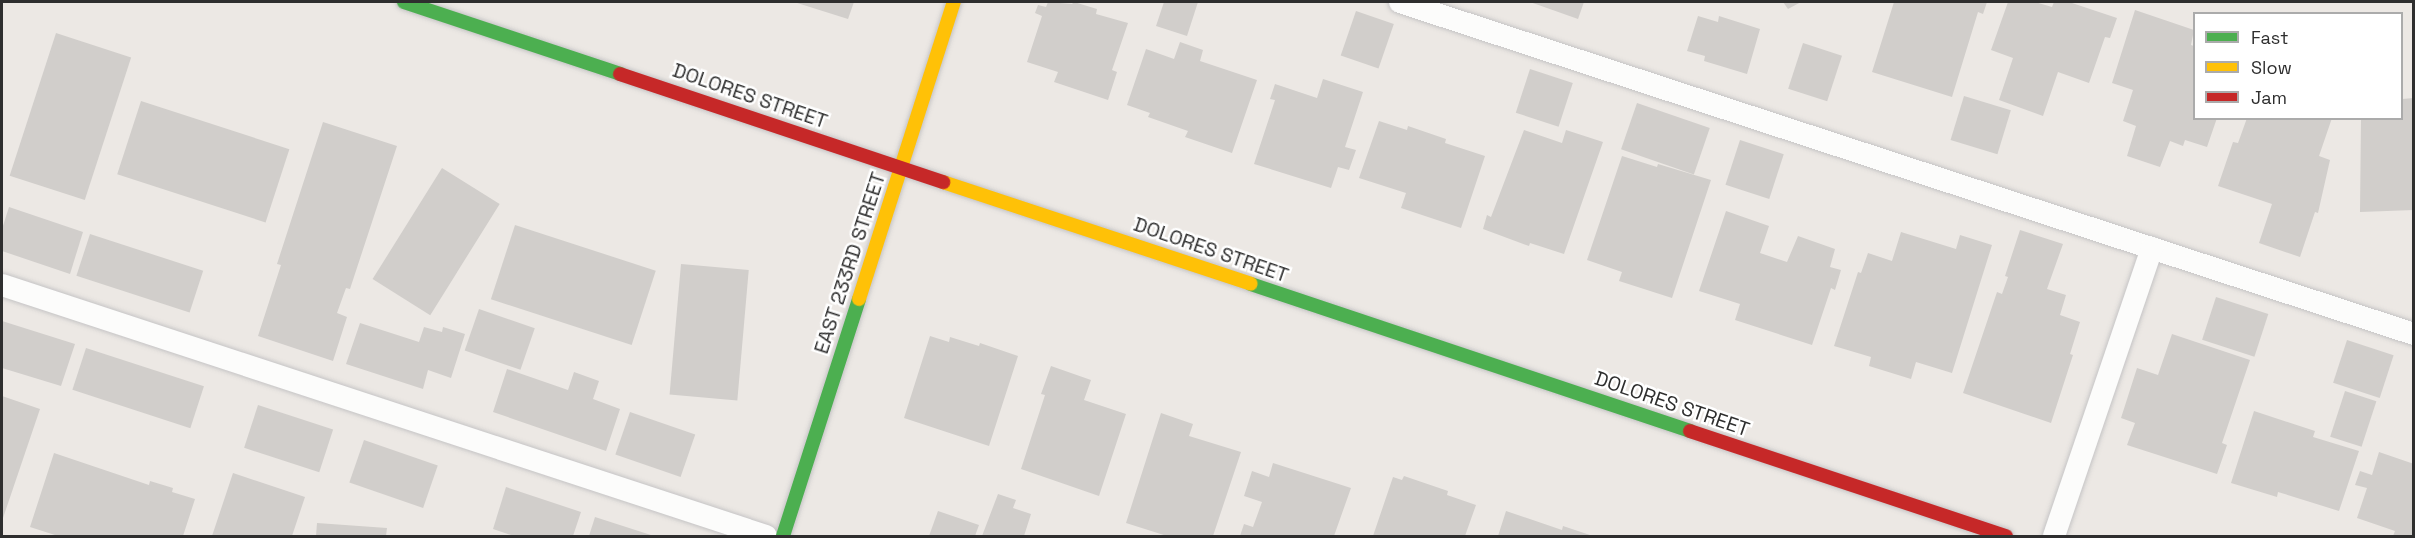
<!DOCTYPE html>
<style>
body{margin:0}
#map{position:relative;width:2415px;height:538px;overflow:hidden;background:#ece8e4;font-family:"Space Grotesk",sans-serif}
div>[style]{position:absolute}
.building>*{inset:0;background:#d1cecb;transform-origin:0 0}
.roads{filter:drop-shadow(0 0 2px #c5c4c5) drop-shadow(0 0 2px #c5c4c5)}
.lane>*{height:22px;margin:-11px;padding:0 11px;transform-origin:11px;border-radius:11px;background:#fcfcfb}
.fast>*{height:14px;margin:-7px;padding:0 7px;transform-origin:7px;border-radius:7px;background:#4caf50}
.slow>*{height:14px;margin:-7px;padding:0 7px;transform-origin:7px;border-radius:7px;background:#ffc107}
.jam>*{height:14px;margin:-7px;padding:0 7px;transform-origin:7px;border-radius:7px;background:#c62828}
span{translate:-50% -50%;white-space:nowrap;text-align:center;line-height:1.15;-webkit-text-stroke:5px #fff;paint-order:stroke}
.street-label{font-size:20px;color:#2e2e2e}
.frame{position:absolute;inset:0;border:3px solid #2e2e2e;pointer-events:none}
.legend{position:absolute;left:2193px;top:12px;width:210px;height:108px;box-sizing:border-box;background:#fff;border:2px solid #ababab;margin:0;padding:8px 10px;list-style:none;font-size:18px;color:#2e2e2e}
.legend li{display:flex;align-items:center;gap:12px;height:30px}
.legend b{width:30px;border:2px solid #ababab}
</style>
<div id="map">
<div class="building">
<div style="clip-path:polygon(794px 2px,854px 2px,848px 19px)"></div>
<div style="clip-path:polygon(1048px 2px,1072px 4px,1074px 2px,1097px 9px,1096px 14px,1128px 23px,1112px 70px,1117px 72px,1108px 100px,1054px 82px,1058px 72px,1027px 62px,1042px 16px,1035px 13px,1038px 5px,1046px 7px)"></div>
<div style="clip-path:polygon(1164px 2px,1198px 2px,1187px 36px,1156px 26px)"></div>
<div style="clip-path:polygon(1530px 2px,1584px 2px,1578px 19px)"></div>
<div style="clip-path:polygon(1783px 2px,1801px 2px,1788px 9px)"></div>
<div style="clip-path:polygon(1894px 2px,1987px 2px,1983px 14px,1978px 12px,1952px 97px,1872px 72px)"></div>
<div style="clip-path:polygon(2008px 2px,2035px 2px,2052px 7px,2054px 2px,2069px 2px,2117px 18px,2110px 38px,2105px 37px,2089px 83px,2058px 72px,2043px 116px,1999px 100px,2013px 58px,1991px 50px)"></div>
<div style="clip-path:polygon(2135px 10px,2194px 30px,2191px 45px,2194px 46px,2194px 118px,2217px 118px,2207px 147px,2185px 140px,2183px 146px,2170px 141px,2160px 167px,2127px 156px,2136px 126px,2123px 121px,2133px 90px,2112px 83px)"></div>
<div style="left:1356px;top:11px;width:40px;height:47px;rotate:19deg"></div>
<div style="clip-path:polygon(1698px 16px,1718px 22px,1719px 16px,1760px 29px,1747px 74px,1704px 61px,1705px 56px,1687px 51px)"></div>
<div style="left:56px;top:33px;width:79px;height:150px;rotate:18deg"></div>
<div style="clip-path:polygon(1180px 42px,1203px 50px,1200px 61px,1257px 80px,1232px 153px,1185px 137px,1188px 131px,1148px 117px,1150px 113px,1127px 105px,1146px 49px,1174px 59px)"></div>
<div style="left:1803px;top:43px;width:41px;height:48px;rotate:18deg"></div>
<div style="left:1530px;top:69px;width:45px;height:46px;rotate:18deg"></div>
<div style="clip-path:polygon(1323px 79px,1363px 92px,1345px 147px,1356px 150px,1349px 170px,1338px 167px,1331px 188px,1254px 164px,1275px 100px,1270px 99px,1275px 84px,1317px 98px)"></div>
<div style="left:1964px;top:96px;width:49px;height:46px;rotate:17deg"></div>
<div style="clip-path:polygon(2414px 98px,2414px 210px,2360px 212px,2361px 118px,2402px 118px,2402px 99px)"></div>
<div style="left:141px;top:101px;width:156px;height:77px;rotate:18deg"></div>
<div style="left:1637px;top:103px;width:77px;height:49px;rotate:19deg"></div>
<div style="clip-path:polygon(2247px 118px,2332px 118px,2319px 156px,2330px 160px,2318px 213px,2315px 212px,2300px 257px,2259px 243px,2272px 204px,2218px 186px,2233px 142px,2238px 143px)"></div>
<div style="clip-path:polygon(1379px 121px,1407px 130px,1408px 126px,1446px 139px,1445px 143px,1485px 156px,1461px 228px,1401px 208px,1406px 193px,1359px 178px)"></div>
<div style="clip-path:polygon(323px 122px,397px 146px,350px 289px,346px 288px,337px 313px,347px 317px,333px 361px,258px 336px,281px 265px,277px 264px)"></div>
<div style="clip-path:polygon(1524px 130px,1562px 143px,1566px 130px,1603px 142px,1564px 254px,1530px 243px,1529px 246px,1483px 229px,1487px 215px,1491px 217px)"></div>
<div style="left:1740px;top:140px;width:46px;height:47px;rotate:18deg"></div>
<div style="clip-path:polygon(1622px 156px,1657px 167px,1658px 164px,1711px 180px,1672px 298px,1619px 281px,1622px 272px,1587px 260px)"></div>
<div style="left:442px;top:168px;width:68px;height:131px;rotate:32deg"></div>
<div style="clip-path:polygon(9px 207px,83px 232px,70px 274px,2px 251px,2px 229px)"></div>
<div style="clip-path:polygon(1726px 211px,1769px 226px,1760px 253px,1787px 262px,1798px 236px,1835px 249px,1830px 267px,1841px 270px,1835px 290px,1831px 288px,1812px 345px,1735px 320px,1740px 304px,1699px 291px)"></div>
<div style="left:515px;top:225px;width:148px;height:78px;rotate:18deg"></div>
<div style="clip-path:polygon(2020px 230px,2063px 244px,2047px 289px,2066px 295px,2060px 315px,2080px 322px,2070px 354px,2073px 355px,2051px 423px,1963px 393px,1997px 292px,2002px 294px,2008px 277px,2005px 276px)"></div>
<div style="clip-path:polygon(1901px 232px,1956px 249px,1960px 235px,1992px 245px,1952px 373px,1916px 362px,1911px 379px,1869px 366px,1871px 357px,1834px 346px,1858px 272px,1861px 273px,1868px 253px,1892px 261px)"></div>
<div style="left:90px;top:234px;width:119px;height:44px;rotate:18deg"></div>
<div style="left:681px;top:264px;width:68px;height:131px;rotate:5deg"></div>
<div style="left:2216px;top:297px;width:55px;height:45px;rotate:18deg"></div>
<div style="left:479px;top:309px;width:59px;height:44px;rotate:19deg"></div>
<div style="clip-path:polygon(2px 321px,75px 344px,61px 386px,2px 368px)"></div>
<div style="clip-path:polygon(360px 323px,419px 342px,424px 327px,442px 332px,443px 327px,465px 334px,451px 378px,428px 370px,423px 389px,346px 364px)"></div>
<div style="clip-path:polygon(2172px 334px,2250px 360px,2222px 443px,2227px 445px,2217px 474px,2127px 445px,2135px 423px,2121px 418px,2137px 368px,2158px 375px)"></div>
<div style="clip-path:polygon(930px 336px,949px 342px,950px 337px,979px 346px,980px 343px,1018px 356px,989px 446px,904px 418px)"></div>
<div style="left:2347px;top:340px;width:49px;height:45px;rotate:18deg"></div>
<div style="left:86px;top:348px;width:124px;height:44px;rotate:18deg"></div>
<div style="clip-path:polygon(1051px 366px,1091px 380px,1084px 400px,1126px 414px,1099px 496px,1021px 469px,1045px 395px,1041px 394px)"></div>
<div style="clip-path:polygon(507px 369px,568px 390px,574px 372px,599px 381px,593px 399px,620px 409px,606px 451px,493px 412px)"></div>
<div style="left:2345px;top:391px;width:33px;height:48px;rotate:18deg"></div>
<div style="clip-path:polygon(2px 396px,40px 409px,2px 521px)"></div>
<div style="left:258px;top:405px;width:79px;height:45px;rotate:18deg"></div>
<div style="clip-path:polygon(2254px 411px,2315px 431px,2313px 437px,2359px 451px,2339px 511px,2278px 492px,2277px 497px,2231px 483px)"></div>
<div style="left:630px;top:412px;width:69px;height:45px;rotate:19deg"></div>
<div style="clip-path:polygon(1161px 413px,1193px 424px,1189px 436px,1241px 452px,1213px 536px,1167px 536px,1126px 523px)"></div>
<div style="left:364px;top:440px;width:78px;height:45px;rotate:19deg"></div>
<div style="clip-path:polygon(2379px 452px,2414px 464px,2414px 536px,2393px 536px,2395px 531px,2357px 518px,2367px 488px,2355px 485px,2360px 471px,2372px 475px)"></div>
<div style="clip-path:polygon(54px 453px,149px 485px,150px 481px,173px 488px,172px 492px,195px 499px,183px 536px,58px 536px,30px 527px)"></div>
<div style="clip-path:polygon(1273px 463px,1351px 488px,1334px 536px,1240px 536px,1244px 524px,1253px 527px,1262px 502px,1244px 496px,1252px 471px,1269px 477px)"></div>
<div style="clip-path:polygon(233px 473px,305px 497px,292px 536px,212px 536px)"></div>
<div style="clip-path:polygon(1404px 476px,1448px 491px,1447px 495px,1476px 505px,1465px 536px,1373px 536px,1393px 477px,1402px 480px)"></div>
<div style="clip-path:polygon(506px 487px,581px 512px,573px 536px,514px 536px,493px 529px)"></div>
<div style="clip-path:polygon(998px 494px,1016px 500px,1013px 508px,1031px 514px,1024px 536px,982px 536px)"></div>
<div style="clip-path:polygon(938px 511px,979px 525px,975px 536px,929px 536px)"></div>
<div style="clip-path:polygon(1506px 511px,1562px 530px,1563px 526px,1593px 536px,1498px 536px)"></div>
<div style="clip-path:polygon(595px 517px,654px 536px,589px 536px)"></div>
<div style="clip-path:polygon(317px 523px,387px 528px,386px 536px,316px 536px)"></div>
</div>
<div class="roads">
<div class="lane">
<div style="left:1400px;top:2px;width:1067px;rotate:18.13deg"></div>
<div style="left:2px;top:285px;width:804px;rotate:18.19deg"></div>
<div style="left:2054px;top:536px;width:304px;rotate:-71.2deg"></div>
</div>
<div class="fast">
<div style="left:404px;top:2px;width:228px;rotate:18.4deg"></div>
<div style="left:1251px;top:284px;width:463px;rotate:18.5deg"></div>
<div style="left:783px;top:536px;width:249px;rotate:-72.2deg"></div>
</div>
<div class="slow">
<div style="left:943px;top:182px;width:324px;rotate:18.3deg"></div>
<div style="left:859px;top:299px;width:312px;rotate:-72.3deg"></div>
</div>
<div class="jam">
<div style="left:620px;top:74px;width:341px;rotate:18.5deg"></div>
<div style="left:1690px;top:431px;width:333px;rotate:18.4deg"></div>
</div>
</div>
<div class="street-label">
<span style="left:750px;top:96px;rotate:19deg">DOLORES STREET</span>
<span style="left:1211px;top:250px;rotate:19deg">DOLORES STREET</span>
<span style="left:850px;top:263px;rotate:-72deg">EAST 233RD STREET</span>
<span style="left:1672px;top:404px;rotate:19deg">DOLORES STREET</span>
</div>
<div class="frame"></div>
<ul class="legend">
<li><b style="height:8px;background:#4caf50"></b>Fast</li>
<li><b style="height:8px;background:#ffc107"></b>Slow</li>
<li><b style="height:8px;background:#c62828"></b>Jam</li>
</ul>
</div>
